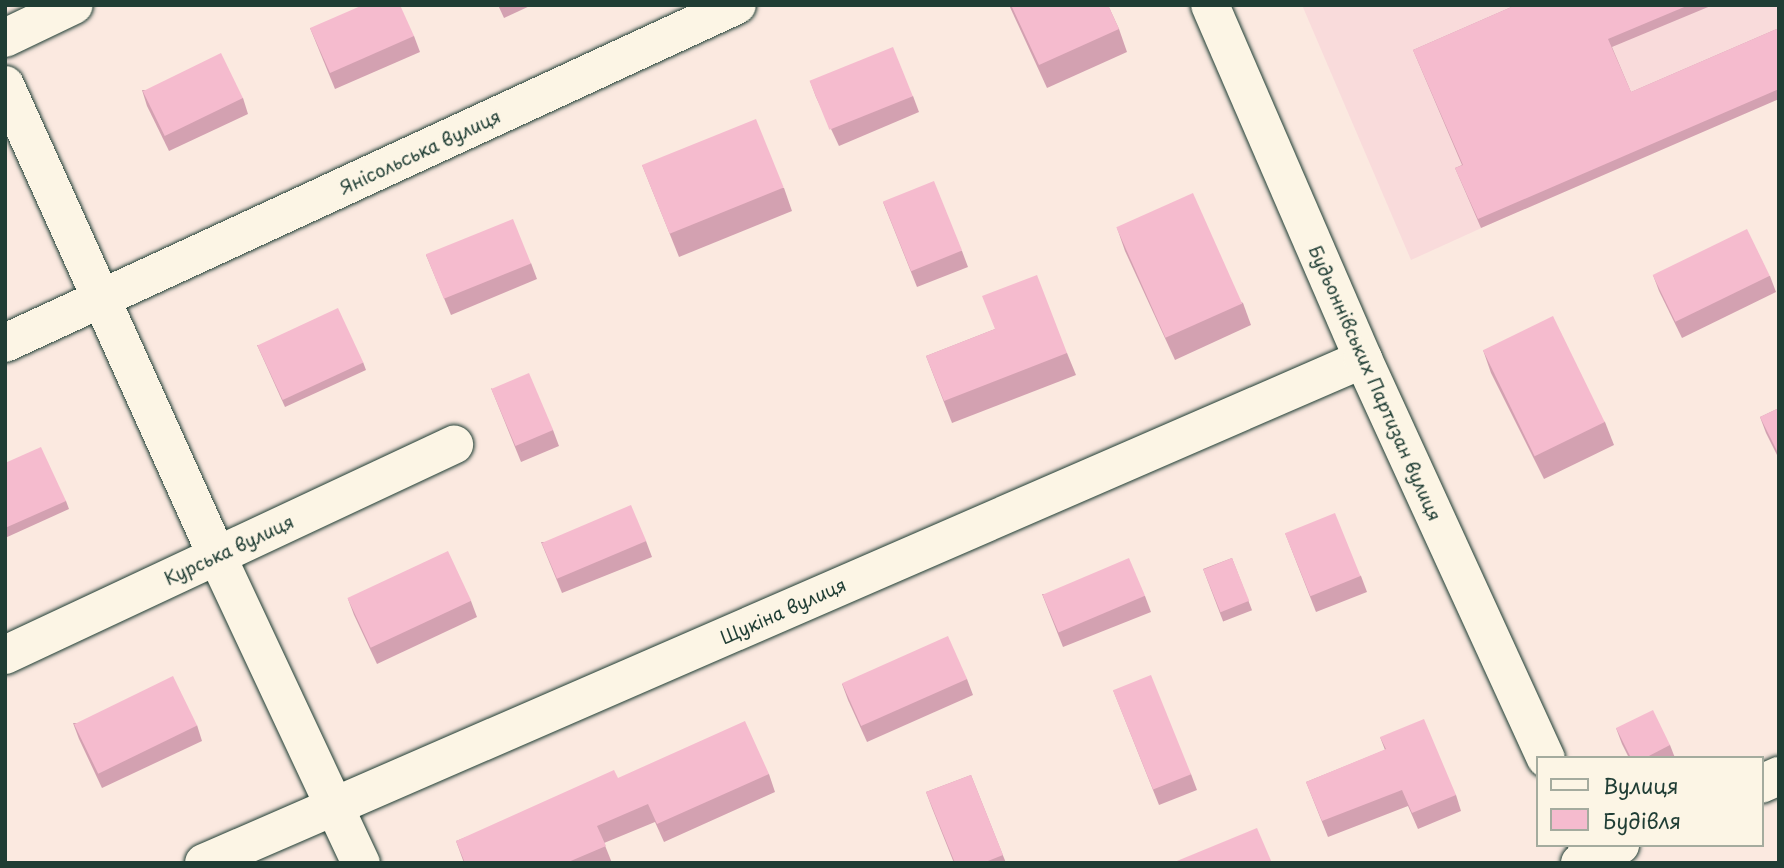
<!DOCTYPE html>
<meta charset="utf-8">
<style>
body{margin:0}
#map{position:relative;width:1784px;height:868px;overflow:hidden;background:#fbe9e0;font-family:"Playpen Sans",sans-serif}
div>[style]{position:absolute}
.built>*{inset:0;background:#f9dbdb}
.roads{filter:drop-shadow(0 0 2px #1f3d34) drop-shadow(0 0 2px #1f3d34)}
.street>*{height:38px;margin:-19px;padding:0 19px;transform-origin:19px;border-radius:19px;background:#fcf5e5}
.secondary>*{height:38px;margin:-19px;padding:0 19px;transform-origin:19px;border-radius:19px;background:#fcf5e5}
.wall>*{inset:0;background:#d3a1b1;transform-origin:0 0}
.building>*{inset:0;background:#f5bbce;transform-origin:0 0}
span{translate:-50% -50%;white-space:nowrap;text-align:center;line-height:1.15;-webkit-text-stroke:5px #fcf5e5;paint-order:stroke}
.street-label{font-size:18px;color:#1f3d34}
.frame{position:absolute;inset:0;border:7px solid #1f3d34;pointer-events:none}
.legend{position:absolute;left:1536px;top:756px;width:228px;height:91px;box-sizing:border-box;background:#fcf5e5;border:2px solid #a4ab9e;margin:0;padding:9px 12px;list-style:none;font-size:21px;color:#1f3d34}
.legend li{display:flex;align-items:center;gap:14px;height:35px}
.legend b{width:35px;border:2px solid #a4ab9e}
</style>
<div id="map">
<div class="built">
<div style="clip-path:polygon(1302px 5px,1779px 5px,1779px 93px,1411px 260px)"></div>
</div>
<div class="roads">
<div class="street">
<div style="left:5px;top:38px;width:76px;rotate:-25.6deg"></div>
<div style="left:5px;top:85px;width:517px;rotate:65.77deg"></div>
<div style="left:217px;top:556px;width:339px;rotate:64.9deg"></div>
<div style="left:5px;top:343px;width:806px;rotate:-24.79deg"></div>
<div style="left:5px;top:655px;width:496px;rotate:-25.1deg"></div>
<div style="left:1761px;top:784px;width:20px;rotate:-24deg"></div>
<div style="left:204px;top:863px;width:1264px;rotate:-23.5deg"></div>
<div style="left:1580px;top:863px;width:44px;rotate:-24.2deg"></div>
</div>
<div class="secondary">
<div style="left:1210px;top:5px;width:386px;rotate:66.6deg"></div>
<div style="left:1363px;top:359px;width:439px;rotate:65.4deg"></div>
<div style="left:1587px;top:845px;width:20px;rotate:66deg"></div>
</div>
</div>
<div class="wall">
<div style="clip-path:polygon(498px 5px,532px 5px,504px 18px)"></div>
<div style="clip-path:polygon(1009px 5px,1108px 5px,1119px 29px,1127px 52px,1047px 88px)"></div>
<div style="clip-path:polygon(1516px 5px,1713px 5px,1612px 47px,1631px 92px,1779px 28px,1779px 99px,1481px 228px,1455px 168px,1462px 165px,1413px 50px)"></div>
<div style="clip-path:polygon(310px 28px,414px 36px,420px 52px,335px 89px)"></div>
<div style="clip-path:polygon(810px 81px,913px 96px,919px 112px,839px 146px,816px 97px)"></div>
<div style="clip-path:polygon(142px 90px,243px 98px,248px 114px,169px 151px,147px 106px)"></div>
<div style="clip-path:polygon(642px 165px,784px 188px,792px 211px,679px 257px)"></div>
<div style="clip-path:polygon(883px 202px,962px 251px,968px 267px,917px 287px)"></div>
<div style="clip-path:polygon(1117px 228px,1243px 303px,1251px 325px,1175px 360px,1125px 251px)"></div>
<div style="clip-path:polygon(426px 255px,531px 263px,537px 279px,451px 315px)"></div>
<div style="clip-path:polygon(1653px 275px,1770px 276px,1776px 292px,1682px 338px,1659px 291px)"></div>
<div style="clip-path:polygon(995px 329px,1067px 353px,1076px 375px,952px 423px,926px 356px)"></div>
<div style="clip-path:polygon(257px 345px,363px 362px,366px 370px,285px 407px)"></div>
<div style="clip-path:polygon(1483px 350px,1605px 422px,1614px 445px,1544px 479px,1491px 373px)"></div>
<div style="clip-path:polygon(491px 388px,553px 430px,559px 446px,521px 462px)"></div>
<div style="clip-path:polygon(1779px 408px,1779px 459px,1766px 433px,1760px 417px)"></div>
<div style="clip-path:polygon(5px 463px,66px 501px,69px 509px,5px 538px)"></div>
<div style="clip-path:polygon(1285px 533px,1361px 576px,1367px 592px,1316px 612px)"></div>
<div style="clip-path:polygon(646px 541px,652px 557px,562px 593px,541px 542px)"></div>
<div style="left:1232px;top:558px;width:56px;height:31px;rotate:69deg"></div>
<div style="clip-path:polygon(1042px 594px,1145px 596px,1151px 612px,1063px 647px)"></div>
<div style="clip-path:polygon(348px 599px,471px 601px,477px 617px,377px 664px,354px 615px)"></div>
<div style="clip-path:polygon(967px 679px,973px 695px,867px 742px,848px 700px,842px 684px)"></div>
<div style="clip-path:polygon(1113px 690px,1191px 774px,1197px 790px,1159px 805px)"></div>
<div style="clip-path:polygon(73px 723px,197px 725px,202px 741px,102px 788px,79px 739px)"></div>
<div style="clip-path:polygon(1616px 728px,1670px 745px,1675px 758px,1629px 758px,1622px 744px)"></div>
<div style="clip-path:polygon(1380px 737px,1456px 795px,1461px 811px,1418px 829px,1408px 806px,1328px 837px,1306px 782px,1385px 750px)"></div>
<div style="clip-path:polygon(769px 774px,775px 792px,664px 842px,655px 822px,604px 843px,612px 863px,464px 863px,456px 841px,618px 778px)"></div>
<div style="clip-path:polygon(971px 775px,1006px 863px,954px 863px,932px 808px,926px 792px)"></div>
</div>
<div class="building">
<div style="clip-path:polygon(363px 5px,400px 5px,414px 36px,330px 73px,310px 28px)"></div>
<div style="clip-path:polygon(1011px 5px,1108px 5px,1119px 29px,1039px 65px)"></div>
<div style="clip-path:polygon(1516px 5px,1689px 5px,1608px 39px,1631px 92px,1779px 28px,1779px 89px,1478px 219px,1455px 168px,1463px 165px,1413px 50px)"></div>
<div style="left:893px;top:47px;width:53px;height:90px;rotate:68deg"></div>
<div style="left:221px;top:53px;width:50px;height:87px;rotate:64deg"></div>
<div style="left:756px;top:119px;width:74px;height:123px;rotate:68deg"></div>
<div style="left:934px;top:181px;width:75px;height:55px;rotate:68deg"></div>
<div style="left:1193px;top:193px;width:121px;height:84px;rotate:66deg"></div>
<div style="left:513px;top:219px;width:48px;height:94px;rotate:68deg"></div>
<div style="left:1747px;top:229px;width:52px;height:105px;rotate:64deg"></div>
<div style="clip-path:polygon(1037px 275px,1067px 353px,944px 401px,926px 356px,995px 329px,982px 296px)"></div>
<div style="left:338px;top:308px;width:60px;height:89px;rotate:65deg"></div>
<div style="left:1553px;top:316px;width:118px;height:78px;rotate:64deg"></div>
<div style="left:529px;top:373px;width:62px;height:41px;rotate:67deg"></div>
<div style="clip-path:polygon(1779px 408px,1779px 455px,1760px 417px)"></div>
<div style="clip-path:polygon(41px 447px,66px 501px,5px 528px,5px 463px)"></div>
<div style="left:631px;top:505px;width:39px;height:97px;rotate:67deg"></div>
<div style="left:1335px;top:513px;width:68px;height:54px;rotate:68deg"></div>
<div style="left:448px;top:551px;width:55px;height:111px;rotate:65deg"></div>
<div style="left:1129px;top:558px;width:41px;height:94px;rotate:67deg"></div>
<div style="left:1232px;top:558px;width:46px;height:31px;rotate:68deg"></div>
<div style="left:948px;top:636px;width:47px;height:116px;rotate:66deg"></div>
<div style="left:1151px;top:675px;width:107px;height:41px;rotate:68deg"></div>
<div style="left:173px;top:676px;width:55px;height:110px;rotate:64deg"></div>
<div style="clip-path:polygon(1653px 710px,1670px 745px,1645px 758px,1631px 758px,1616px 728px)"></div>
<div style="clip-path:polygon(1424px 719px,1456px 795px,1412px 813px,1402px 790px,1322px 821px,1306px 782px,1386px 749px,1380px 737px)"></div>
<div style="clip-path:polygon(745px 721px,769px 774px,657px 824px,648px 804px,597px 826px,606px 846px,566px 863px,465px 863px,456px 841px,614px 770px,618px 778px)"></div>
<div style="clip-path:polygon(971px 775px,1003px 855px,983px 863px,955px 863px,926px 792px)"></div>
<div style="clip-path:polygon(1257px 828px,1272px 863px,1172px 863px)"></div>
</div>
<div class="street-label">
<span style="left:420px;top:152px;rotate:-25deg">Янісольська вулиця</span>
<span style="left:1375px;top:383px;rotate:66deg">Будьоннівських Партизан вулиця</span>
<span style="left:229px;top:550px;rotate:-25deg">Курська вулиця</span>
<span style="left:783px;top:611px;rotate:-24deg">Щукіна вулиця</span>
</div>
<div class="frame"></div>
<ul class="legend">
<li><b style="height:9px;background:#fcf5e5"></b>Вулиця</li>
<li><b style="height:19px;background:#f5bbce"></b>Будівля</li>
</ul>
</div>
